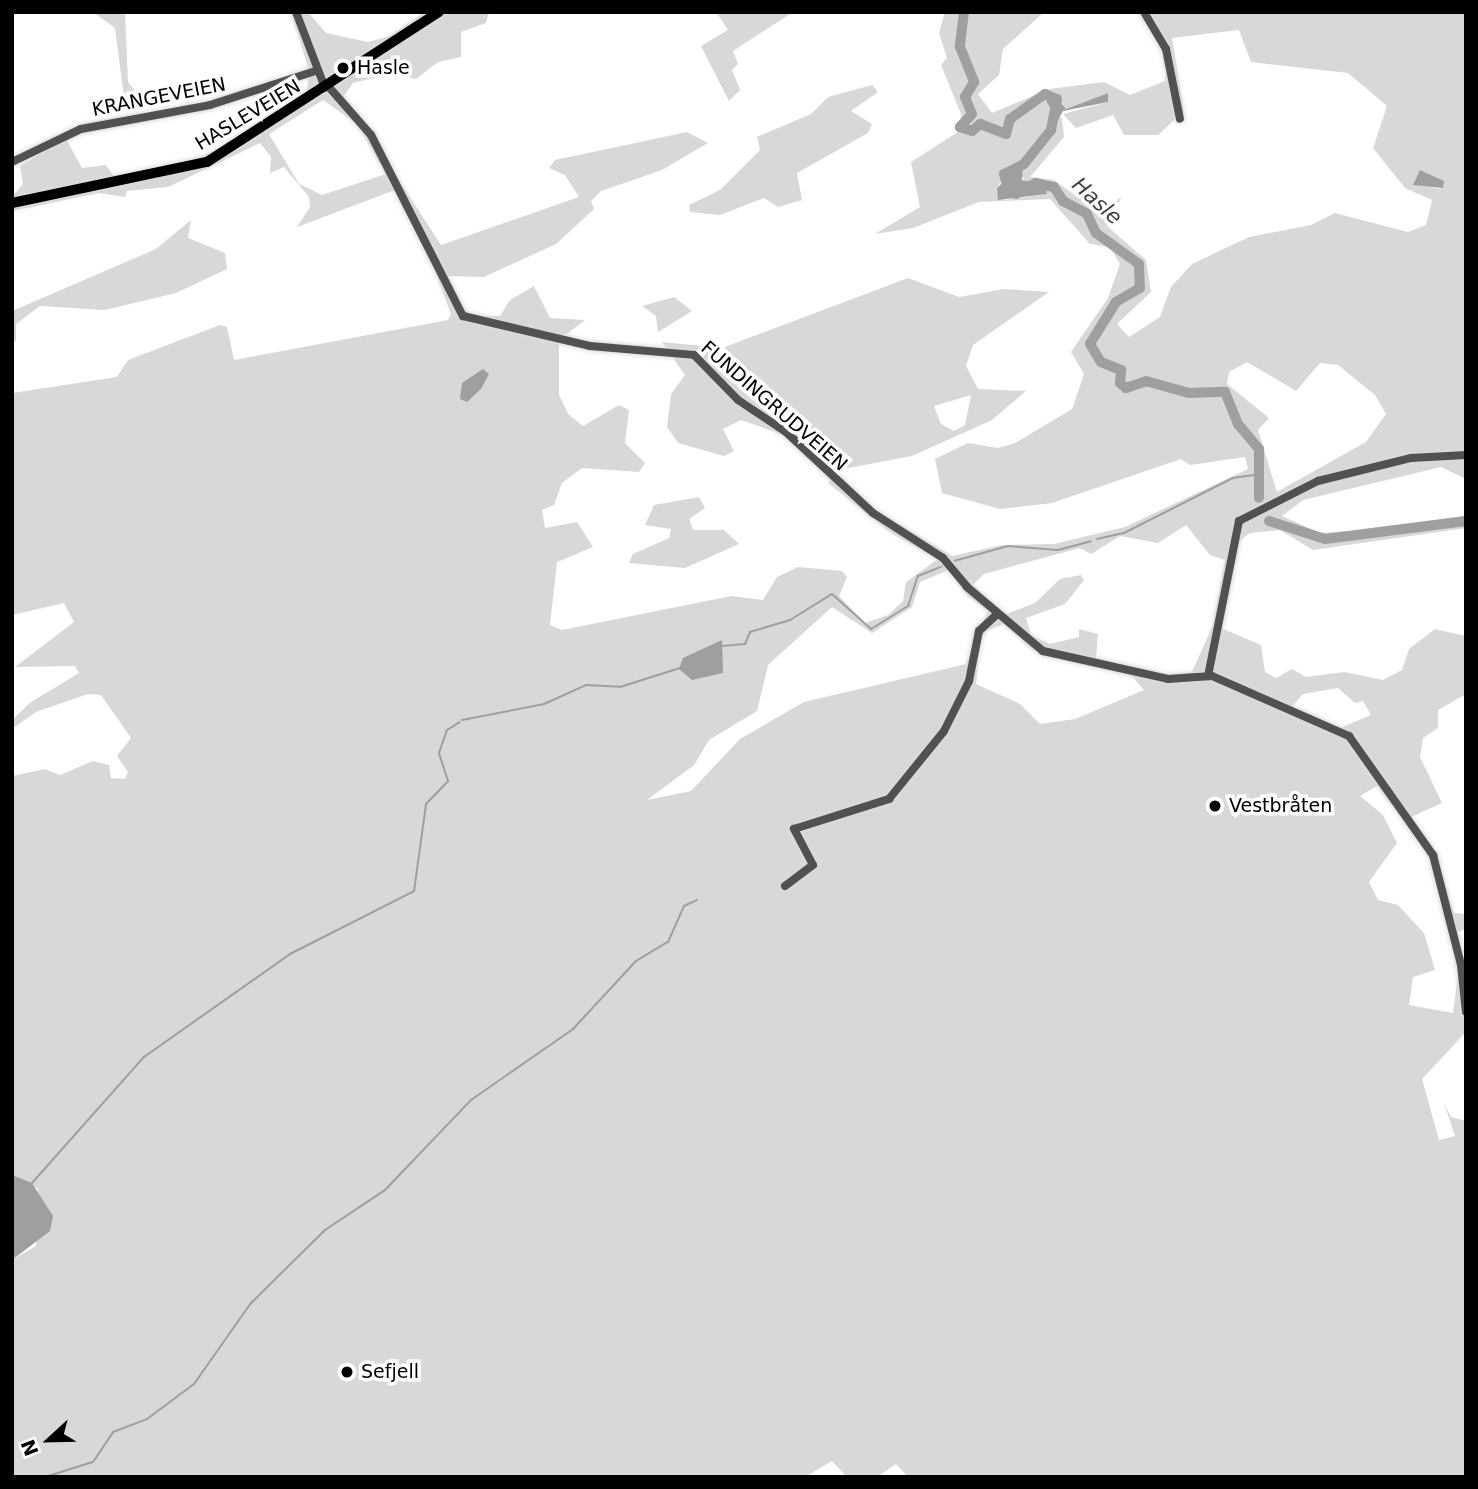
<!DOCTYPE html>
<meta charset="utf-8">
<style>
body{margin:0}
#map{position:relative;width:1478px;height:1489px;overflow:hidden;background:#fff;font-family:"DejaVu Sans",sans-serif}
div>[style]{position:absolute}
.green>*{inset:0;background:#d8d8d8}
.water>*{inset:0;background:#9f9f9f}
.stream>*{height:2px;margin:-1px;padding:0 1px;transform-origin:1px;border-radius:1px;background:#9f9f9f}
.river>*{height:10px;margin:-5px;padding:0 5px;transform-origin:5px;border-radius:5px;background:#9f9f9f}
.roads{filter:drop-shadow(0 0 2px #dbdbdb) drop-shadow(0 0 2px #dbdbdb)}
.minor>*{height:8px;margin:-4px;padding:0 4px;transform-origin:4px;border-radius:4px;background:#515151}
.major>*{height:10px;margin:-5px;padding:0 5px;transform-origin:5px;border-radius:5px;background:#000}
.dots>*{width:19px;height:19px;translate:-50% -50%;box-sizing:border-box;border:4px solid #fff;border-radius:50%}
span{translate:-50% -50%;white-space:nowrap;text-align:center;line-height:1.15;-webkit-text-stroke:7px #fff;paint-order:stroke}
.poi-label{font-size:19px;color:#000}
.left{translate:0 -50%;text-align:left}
.street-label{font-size:19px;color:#000}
.water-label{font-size:21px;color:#404040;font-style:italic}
.frame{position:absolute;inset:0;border:14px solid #000;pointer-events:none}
.north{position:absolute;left:14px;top:1405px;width:70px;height:70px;-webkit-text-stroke:5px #fff;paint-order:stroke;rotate:248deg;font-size:19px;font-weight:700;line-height:28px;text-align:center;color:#000}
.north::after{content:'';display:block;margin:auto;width:24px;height:32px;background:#000;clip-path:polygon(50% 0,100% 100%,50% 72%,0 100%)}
</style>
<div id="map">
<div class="green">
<div style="clip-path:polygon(93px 12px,125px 12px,128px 82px,139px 96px,125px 105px,115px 28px)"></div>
<div style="clip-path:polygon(evenodd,291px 12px,308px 12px,326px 33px,368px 42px,390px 36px,425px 12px,489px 12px,486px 23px,461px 32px,461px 57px,438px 62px,416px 79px,393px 73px,353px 83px,344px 96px,441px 245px,579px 197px,565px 175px,549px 168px,555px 160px,687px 132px,708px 143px,662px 170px,601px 191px,591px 201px,594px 209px,556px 244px,484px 277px,445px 276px,454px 299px,471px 316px,500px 316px,510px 300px,534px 286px,550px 318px,585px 320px,559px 340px,559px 395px,568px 414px,583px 426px,619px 405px,629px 410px,625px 443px,645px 463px,639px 472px,582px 468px,562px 483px,554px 505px,542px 510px,545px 528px,577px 522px,593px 547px,557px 562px,550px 625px,562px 630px,731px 596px,763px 600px,777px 577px,798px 567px,842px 571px,847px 577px,839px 596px,865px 623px,888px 615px,903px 601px,906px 582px,938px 559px,891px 533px,828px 483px,835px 474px,872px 508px,952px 556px,1002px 545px,1054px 544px,1125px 527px,1248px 469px,1245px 457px,1190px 465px,1181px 459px,1052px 503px,1000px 509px,942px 493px,935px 459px,968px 443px,998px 448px,1015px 443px,1072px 409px,1084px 374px,1071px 352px,1108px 298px,1120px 264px,1110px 247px,1090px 244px,1050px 199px,979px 202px,913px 228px,875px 234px,920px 207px,911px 162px,961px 130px,961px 114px,941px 65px,947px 58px,939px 33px,945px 12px,1044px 12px,1003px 49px,999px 75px,978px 94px,992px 113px,1049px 89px,1104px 82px,1130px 95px,1165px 81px,1167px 58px,1142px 12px,1466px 12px,1466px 479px,1441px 467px,1303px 500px,1282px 516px,1320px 533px,1425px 526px,1466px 515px,1466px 528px,1313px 550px,1280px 530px,1250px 533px,1235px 544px,1221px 628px,1261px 645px,1265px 672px,1276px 678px,1292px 669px,1306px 677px,1344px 672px,1383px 680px,1402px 670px,1409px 649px,1435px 629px,1466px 636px,1466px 694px,1438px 710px,1438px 728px,1423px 738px,1420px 757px,1442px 803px,1411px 817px,1436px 853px,1454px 913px,1466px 914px,1466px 929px,1458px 932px,1466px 1032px,1422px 1079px,1439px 1140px,1455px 1136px,1444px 1103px,1451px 1117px,1466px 1121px,1466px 1477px,908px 1477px,896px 1464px,877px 1477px,847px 1477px,832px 1461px,805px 1477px,12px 1477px,12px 1260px,36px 1246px,38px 1189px,12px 1175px,12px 776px,45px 769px,60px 775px,93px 761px,109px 765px,111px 778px,125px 779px,128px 772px,117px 756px,131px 738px,101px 695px,88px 694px,36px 712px,12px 729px,12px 720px,31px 702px,79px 673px,75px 666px,15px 667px,74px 622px,64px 603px,12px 615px,12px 393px,117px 377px,128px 360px,220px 325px,227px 327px,234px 360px,448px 320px,451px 314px,426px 246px,395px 190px,297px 227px,310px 207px,309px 197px,284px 167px,270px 173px,271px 157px,260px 143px,168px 187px,127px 191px,125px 197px,98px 193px,12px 211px,12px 197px,23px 184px,20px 166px,66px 139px,82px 168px,106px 165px,116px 179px,172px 168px,227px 146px,307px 92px,309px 70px,291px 12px,1239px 30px,1251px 62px,1348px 73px,1387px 106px,1373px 148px,1405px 188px,1432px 200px,1426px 225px,1408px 232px,1335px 213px,1311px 225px,1249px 237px,1192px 264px,1171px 287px,1160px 317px,1129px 337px,1117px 324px,1151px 292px,1146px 260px,1107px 226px,1122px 196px,1101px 214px,1054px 180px,1030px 177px,1064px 137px,1062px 119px,1046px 101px,1059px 99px,1066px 109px,1108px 93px,1108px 102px,1063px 114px,1076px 128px,1113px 115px,1124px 135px,1158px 135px,1184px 111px,1172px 38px,1239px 30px,291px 12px,323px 100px,357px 124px,386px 174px,322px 195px,299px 184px,269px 134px,323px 100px,291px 12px,1009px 170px,1020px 173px,1028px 186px,1047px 194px,1004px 200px,997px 188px,1009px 170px,291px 12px,1423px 171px,1440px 180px,1441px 189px,1421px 185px,1423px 171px,291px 12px,1247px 362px,1296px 391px,1320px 363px,1338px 365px,1375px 395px,1386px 414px,1366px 442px,1277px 492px,1258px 430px,1269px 418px,1227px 384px,1229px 372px,1247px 362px,291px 12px,1186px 525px,1210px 555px,1225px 560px,1213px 625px,1192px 672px,1167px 676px,1096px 658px,1098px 634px,1079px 629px,1079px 637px,1050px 644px,1031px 635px,1026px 618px,1065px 604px,1084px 580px,1081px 575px,1060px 579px,1035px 603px,1004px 615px,973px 585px,984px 574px,1080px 548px,1091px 554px,1120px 536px,1158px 543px,1186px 525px,291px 12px,949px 570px,967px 595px,988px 611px,966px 664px,804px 702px,740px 739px,691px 791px,647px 800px,694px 765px,709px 740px,757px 711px,768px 665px,832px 607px,872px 633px,912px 607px,920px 582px,949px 570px,291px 12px,1004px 624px,1033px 650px,1131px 675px,1144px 690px,1075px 719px,1040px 724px,1020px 704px,976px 684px,981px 633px,1004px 624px,291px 12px,1338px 688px,1355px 703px,1363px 701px,1371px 715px,1340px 728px,1289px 710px,1303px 694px,1338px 688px,291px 12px,1377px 786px,1430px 854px,1459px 968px,1453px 1013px,1409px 1005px,1413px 977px,1435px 970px,1424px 933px,1398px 905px,1378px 900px,1369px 882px,1397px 843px,1383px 815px,1360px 796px,1377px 786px)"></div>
<div style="clip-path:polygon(716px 12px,793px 12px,733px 51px,738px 64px,732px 70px,740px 90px,729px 101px,701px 46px,728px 30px)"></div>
<div style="clip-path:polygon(872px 85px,878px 92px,851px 111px,872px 124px,868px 133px,797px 173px,802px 200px,778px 207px,764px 198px,720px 215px,690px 212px,689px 205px,720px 190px,760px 150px,757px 137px,811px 114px,828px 97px)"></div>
<div style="clip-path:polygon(191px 220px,188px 238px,225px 253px,227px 269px,176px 293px,105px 310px,40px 306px,16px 324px,16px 342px,12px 337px,12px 311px,156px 249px)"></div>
<div style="clip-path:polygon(evenodd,908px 278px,959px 297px,1004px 289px,1049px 292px,973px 345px,966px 366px,978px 389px,1026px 391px,992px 420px,912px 456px,833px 471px,784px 435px,741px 420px,723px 429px,734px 451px,724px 456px,678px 443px,667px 427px,671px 394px,685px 375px,662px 342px,722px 348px,908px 278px,971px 395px,965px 425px,954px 431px,941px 424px,934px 406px,971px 395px)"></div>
<div style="clip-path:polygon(674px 297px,692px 311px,658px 332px,656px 316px,642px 306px)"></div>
<div style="clip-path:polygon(699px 497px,705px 508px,689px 519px,693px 530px,724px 530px,739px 544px,685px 568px,629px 563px,633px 554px,669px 538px,671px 529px,645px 525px,654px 505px)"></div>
</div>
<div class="water">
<div style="clip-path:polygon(1108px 93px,1108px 102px,1063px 111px,1058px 120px,1046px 101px,1055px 95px,1066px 109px)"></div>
<div style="clip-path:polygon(1023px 163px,1022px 180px,1046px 186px,1047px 194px,998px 200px,997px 188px)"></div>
<div style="clip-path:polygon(1420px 170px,1444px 181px,1443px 188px,1413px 185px)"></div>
<div style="clip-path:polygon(483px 369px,489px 374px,481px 389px,467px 402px,460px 399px,462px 383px)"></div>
<div style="clip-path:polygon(722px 640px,723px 673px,692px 680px,679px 669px,683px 658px)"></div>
<div style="clip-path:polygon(12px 1175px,32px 1183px,53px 1216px,50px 1231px,12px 1260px)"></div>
</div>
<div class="stream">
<div style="left:1097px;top:539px;width:28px;rotate:-13deg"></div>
<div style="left:1124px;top:533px;width:122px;rotate:-26.8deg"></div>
<div style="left:1233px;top:478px;width:28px;rotate:-8deg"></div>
<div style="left:954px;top:561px;width:56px;rotate:-15.5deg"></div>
<div style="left:1008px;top:546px;width:50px;rotate:4.6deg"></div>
<div style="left:1058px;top:550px;width:34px;rotate:-15deg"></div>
<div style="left:722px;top:646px;width:23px;rotate:-5deg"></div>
<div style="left:745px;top:644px;width:13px;rotate:-67deg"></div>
<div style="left:750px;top:632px;width:42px;rotate:-16.7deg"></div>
<div style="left:790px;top:620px;width:49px;rotate:-31.8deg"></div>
<div style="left:832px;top:594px;width:52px;rotate:41.9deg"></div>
<div style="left:871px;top:629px;width:44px;rotate:-31.9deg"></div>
<div style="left:908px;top:606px;width:32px;rotate:-72deg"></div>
<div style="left:918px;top:576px;width:27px;rotate:-22deg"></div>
<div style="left:462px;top:720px;width:84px;rotate:-11deg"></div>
<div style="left:544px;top:704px;width:46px;rotate:-24.3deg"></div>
<div style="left:586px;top:685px;width:34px;rotate:3deg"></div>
<div style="left:620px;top:687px;width:63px;rotate:-17.6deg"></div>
<div style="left:32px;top:1183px;width:169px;rotate:-48.4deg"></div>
<div style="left:144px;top:1057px;width:179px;rotate:-35.2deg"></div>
<div style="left:290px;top:954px;width:139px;rotate:-26.9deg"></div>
<div style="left:414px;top:891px;width:88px;rotate:-82.1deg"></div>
<div style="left:426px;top:804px;width:32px;rotate:-46deg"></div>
<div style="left:448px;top:781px;width:29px;rotate:-108deg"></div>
<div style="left:439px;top:753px;width:24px;rotate:-71deg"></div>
<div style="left:447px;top:730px;width:15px;rotate:-32deg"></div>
<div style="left:45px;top:1477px;width:50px;rotate:-17.4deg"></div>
<div style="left:93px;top:1462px;width:36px;rotate:-56deg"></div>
<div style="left:113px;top:1432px;width:36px;rotate:-21deg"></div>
<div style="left:147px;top:1419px;width:59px;rotate:-36.7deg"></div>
<div style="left:194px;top:1384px;width:99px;rotate:-54.9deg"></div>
<div style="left:251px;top:1303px;width:104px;rotate:-44.6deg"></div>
<div style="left:325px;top:1230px;width:72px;rotate:-33.7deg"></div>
<div style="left:385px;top:1190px;width:124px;rotate:-46.3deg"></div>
<div style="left:471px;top:1100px;width:124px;rotate:-34.8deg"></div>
<div style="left:573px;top:1029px;width:93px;rotate:-47.2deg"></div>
<div style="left:636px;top:961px;width:37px;rotate:-31deg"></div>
<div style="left:668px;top:942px;width:39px;rotate:-66deg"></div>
<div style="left:684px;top:906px;width:14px;rotate:-25deg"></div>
</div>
<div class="river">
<div style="left:964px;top:12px;width:35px;rotate:97deg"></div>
<div style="left:960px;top:47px;width:38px;rotate:68deg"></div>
<div style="left:974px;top:82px;width:17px;rotate:121deg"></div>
<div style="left:965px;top:97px;width:18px;rotate:68deg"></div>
<div style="left:972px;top:114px;width:18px;rotate:133deg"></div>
<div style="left:960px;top:127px;width:13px;rotate:18deg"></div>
<div style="left:972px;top:131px;width:11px;rotate:-41deg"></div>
<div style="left:980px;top:124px;width:28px;rotate:21deg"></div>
<div style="left:1006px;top:134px;width:16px;rotate:-75deg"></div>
<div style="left:1010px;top:119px;width:43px;rotate:-35.5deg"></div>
<div style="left:1045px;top:94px;width:13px;rotate:23deg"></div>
<div style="left:1057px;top:99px;width:32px;rotate:101deg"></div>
<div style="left:1051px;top:130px;width:43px;rotate:128.5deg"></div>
<div style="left:1024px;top:164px;width:22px;rotate:153deg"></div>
<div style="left:1004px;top:174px;width:16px;rotate:75deg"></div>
<div style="left:1008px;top:189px;width:9px;rotate:32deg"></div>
<div style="left:1016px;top:194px;width:23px;rotate:-29deg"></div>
<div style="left:1036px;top:183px;width:18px;rotate:13deg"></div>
<div style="left:1054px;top:187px;width:17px;rotate:57deg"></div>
<div style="left:1063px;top:201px;width:27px;rotate:28deg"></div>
<div style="left:1087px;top:214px;width:21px;rotate:65deg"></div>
<div style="left:1096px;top:233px;width:53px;rotate:35.8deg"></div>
<div style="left:1139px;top:264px;width:24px;rotate:88deg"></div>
<div style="left:1140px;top:288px;width:28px;rotate:150deg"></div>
<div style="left:1116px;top:302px;width:49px;rotate:121.8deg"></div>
<div style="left:1090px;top:344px;width:21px;rotate:59deg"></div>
<div style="left:1101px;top:362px;width:22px;rotate:22deg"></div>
<div style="left:1121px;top:370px;width:13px;rotate:94deg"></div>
<div style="left:1120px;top:383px;width:8px;rotate:40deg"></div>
<div style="left:1126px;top:388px;width:21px;rotate:-19deg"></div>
<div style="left:1146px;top:381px;width:45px;rotate:15.6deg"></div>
<div style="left:1189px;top:393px;width:36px;rotate:-2deg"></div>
<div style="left:1225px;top:392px;width:35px;rotate:68deg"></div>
<div style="left:1238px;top:424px;width:33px;rotate:50deg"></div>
<div style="left:1259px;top:449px;width:49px;rotate:90deg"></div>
<div style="left:1269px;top:521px;width:59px;rotate:17.8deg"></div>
<div style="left:1325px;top:539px;width:142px;rotate:-7.3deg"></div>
</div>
<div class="roads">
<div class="minor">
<div style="left:296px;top:12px;width:81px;rotate:69.1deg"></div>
<div style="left:1144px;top:12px;width:43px;rotate:59.3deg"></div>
<div style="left:1166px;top:49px;width:71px;rotate:78.7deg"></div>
<div style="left:328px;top:86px;width:65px;rotate:48.7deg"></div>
<div style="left:371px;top:135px;width:203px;rotate:63.1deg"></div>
<div style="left:463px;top:316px;width:130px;rotate:13.3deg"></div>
<div style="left:590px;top:346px;width:104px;rotate:4.9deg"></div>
<div style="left:694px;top:355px;width:63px;rotate:45.6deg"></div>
<div style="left:738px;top:400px;width:58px;rotate:33.7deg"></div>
<div style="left:786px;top:432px;width:119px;rotate:43deg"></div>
<div style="left:873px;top:513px;width:83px;rotate:32.7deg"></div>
<div style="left:943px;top:558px;width:38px;rotate:50deg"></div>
<div style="left:967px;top:587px;width:99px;rotate:40.1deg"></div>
<div style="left:1043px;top:651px;width:128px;rotate:12.6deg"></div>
<div style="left:1168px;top:679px;width:44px;rotate:-3.9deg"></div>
<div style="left:1212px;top:676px;width:150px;rotate:23.7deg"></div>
<div style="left:1349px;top:736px;width:146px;rotate:54.8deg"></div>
<div style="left:1433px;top:855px;width:114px;rotate:75.7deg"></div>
<div style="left:1461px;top:965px;width:47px;rotate:83.9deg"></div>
<div style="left:12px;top:162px;width:76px;rotate:-25.6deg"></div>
<div style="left:81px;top:129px;width:131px;rotate:-10.5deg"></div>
<div style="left:210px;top:105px;width:110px;rotate:-17.9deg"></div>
<div style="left:1208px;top:676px;width:158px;rotate:-78.7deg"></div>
<div style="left:1239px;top:521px;width:89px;rotate:-26.9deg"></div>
<div style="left:1318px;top:481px;width:96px;rotate:-13.9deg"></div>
<div style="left:1411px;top:458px;width:55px;rotate:-3.1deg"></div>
<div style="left:785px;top:886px;width:35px;rotate:-37deg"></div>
<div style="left:813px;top:865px;width:41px;rotate:-117.8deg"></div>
<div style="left:794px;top:829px;width:100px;rotate:-17.5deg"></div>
<div style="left:889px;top:799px;width:87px;rotate:-51deg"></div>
<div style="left:944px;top:731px;width:56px;rotate:-63.4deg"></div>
<div style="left:969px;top:681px;width:51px;rotate:-78.7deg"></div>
<div style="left:979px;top:631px;width:25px;rotate:-43deg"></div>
</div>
<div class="major">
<div style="left:12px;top:203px;width:199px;rotate:-11.9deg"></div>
<div style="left:207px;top:162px;width:276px;rotate:-32.9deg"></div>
</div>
</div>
<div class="dots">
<div style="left:343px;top:68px;background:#000"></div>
<div style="left:1215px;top:806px;background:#000"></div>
<div style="left:347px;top:1372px;background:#000"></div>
</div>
<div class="poi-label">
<span class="left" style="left:357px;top:68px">Hasle</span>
<span class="left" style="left:1229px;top:806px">Vestbråten</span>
<span class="left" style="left:361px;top:1372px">Sefjell</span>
</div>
<div class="street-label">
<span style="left:159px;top:97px;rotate:-11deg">KRANGEVEIEN</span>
<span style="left:248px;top:115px;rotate:-31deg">HASLEVEIEN</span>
<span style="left:774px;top:406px;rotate:41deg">FUNDINGRUDVEIEN</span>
</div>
<div class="water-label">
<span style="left:1097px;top:201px;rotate:42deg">Hasle</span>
</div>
<div class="frame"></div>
<div class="north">N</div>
</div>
